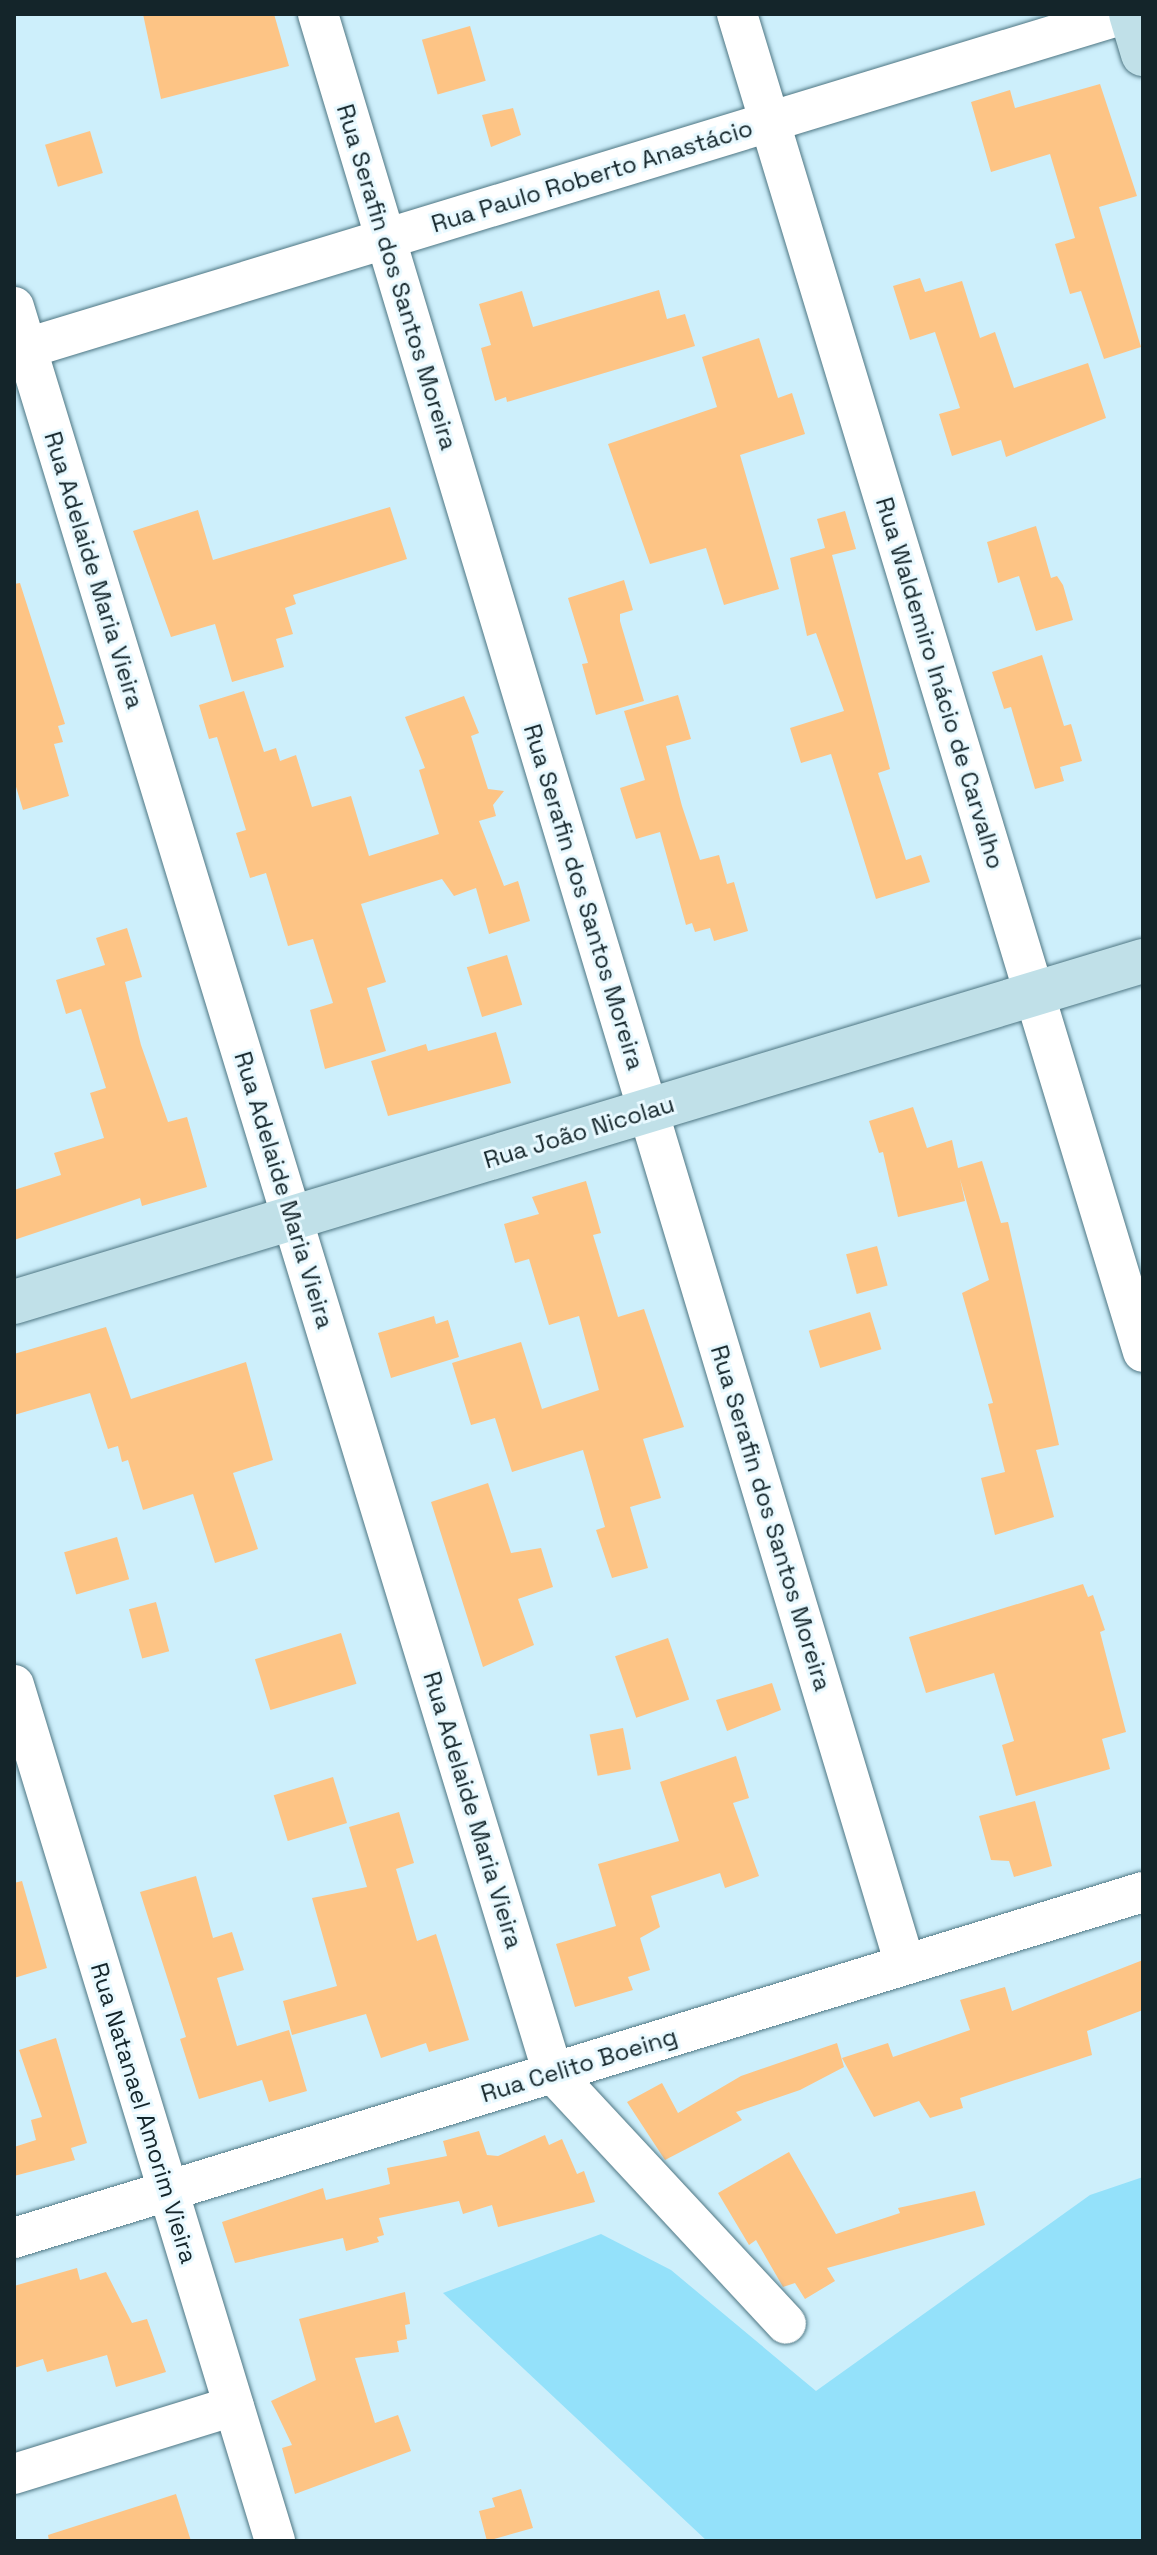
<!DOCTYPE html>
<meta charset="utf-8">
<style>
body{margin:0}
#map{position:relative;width:1157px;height:2555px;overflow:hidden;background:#cdeffb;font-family:"Space Grotesk",sans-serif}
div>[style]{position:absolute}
.green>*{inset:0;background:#94e1fa}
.building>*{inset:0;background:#fdc485;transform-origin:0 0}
.roads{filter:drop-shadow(0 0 2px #4e7683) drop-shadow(0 0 2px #4e7683)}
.street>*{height:40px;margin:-20px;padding:0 20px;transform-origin:20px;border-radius:20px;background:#fff}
.secondary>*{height:44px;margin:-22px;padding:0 22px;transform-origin:22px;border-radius:22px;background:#c0e0e8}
span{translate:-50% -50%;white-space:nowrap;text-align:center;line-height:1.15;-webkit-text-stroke:6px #e8f9ff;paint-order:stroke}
.street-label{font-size:24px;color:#14252a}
.frame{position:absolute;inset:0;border:16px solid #14252a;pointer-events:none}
</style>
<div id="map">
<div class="green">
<div style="clip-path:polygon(1143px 2177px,1143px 2541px,707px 2541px,443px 2293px,601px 2234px,671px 2270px,816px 2391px,1090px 2195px)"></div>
</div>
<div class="building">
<div style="clip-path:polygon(143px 14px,274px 14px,289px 66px,161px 99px)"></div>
<div style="left:470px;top:26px;width:57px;height:50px;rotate:74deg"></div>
<div style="clip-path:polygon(1100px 84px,1137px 196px,1099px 207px,1141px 347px,1104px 359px,1081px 291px,1070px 294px,1055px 244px,1075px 238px,1050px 154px,991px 172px,971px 102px,1010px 90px,1015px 108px)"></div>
<div style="clip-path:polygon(513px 108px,521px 135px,491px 147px,482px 115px)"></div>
<div style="left:90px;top:131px;width:44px;height:47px;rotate:73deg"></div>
<div style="clip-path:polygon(920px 278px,925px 292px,962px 281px,980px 338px,995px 332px,1014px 388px,1088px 363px,1106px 418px,1006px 457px,1001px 440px,952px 456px,939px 414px,960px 408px,935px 332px,910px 340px,893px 286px)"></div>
<div style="clip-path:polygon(659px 290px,667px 319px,685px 314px,695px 346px,507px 402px,506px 397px,495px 401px,481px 348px,491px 345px,479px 304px,522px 291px,533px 327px)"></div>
<div style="clip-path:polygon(759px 338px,778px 398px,792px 393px,805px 434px,740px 455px,779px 589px,724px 605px,706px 548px,650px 564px,608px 444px,717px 407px,702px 357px)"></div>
<div style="clip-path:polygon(390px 507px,407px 559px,293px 595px,296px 604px,285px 608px,293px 634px,276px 639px,284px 667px,232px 682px,215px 624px,171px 637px,133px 531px,198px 510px,213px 560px)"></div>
<div style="clip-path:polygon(845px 511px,856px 549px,832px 555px,890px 769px,878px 773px,906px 860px,921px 855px,930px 882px,876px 899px,831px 754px,801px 763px,790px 728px,844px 711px,816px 633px,807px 636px,790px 558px,825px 548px,817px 519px)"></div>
<div style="clip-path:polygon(1036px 526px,1051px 578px,1057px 576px,1063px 585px,1073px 620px,1036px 631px,1019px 576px,998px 583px,987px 542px)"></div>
<div style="clip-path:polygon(624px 580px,633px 610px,620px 614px,620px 621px,644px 701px,596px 715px,582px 664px,588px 663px,568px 598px)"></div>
<div style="clip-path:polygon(20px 583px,65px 724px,58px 726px,63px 742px,54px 744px,69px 796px,23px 810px,14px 780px,14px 584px)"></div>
<div style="clip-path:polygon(1042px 655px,1064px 726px,1071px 724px,1082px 761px,1060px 767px,1064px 781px,1035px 789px,1011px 707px,1004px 709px,992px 672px)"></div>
<div style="clip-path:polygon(244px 691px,264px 752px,276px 748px,280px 761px,296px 755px,312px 807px,351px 796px,369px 856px,439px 834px,419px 770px,425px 768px,405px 717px,464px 696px,479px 733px,471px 736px,488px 789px,504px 791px,493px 805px,496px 816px,479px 821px,504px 886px,518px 881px,530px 921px,489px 934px,476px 888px,454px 896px,442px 879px,361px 904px,386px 982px,367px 988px,386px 1051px,325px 1069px,310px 1010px,333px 1003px,313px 939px,288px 946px,266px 873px,250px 878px,236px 833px,246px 830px,217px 737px,209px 739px,199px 705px)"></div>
<div style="clip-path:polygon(678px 695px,691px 739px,666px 746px,682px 806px,700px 860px,719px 855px,727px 884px,734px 882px,748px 931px,714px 941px,710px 928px,695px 932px,692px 923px,686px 925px,660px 832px,636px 839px,620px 788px,645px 780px,624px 711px)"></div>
<div style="clip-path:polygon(127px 928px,142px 977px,125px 982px,141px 1045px,168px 1122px,187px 1117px,207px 1187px,142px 1206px,140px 1198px,14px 1240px,14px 1190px,61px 1175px,54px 1153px,104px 1138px,90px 1093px,106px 1088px,81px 1009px,66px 1014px,56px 980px,105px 965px,96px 938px)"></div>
<div style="left:507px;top:955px;width:52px;height:42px;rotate:73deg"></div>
<div style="clip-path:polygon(496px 1032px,511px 1083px,388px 1116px,371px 1061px,426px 1044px,428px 1051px)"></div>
<div style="clip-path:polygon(913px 1107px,927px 1148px,952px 1140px,958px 1168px,982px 1161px,1001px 1223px,1008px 1222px,1059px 1445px,1036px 1450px,1054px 1517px,995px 1535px,981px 1478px,1005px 1472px,988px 1404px,993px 1403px,962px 1293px,989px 1280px,960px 1179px,965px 1201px,898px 1217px,883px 1152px,879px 1153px,869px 1121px)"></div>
<div style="clip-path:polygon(586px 1181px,601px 1233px,593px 1235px,618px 1317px,644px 1309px,684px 1427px,643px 1439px,661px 1498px,630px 1507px,648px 1568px,612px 1578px,596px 1530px,605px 1527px,583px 1450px,512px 1472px,495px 1418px,471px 1425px,452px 1363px,521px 1342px,542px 1409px,599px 1390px,579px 1316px,549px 1325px,529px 1259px,515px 1263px,504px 1224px,539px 1214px,532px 1197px)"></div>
<div style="left:877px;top:1246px;width:41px;height:32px;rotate:75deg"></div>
<div style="left:870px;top:1312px;width:39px;height:64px;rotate:73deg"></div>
<div style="clip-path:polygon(434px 1316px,436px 1324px,448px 1320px,459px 1357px,391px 1378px,378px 1333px)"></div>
<div style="clip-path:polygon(106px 1327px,131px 1399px,246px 1362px,273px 1460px,233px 1473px,258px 1549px,215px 1563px,193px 1494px,143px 1510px,128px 1460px,122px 1462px,118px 1446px,108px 1449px,90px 1393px,14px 1415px,14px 1354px)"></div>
<div style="clip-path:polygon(488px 1483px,511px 1553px,541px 1548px,553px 1587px,518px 1599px,534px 1645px,483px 1667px,431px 1502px)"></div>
<div style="left:117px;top:1537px;width:44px;height:55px;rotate:74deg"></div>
<div style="clip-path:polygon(1083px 1584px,1088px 1597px,1093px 1595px,1105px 1630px,1100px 1632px,1126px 1732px,1102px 1739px,1110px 1769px,1016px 1796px,1002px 1745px,1014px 1741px,994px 1673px,926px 1693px,909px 1637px)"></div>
<div style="left:156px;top:1602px;width:51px;height:28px;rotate:75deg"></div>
<div style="left:341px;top:1633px;width:53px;height:90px;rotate:73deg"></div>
<div style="left:668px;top:1638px;width:65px;height:56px;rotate:71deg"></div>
<div style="clip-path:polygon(772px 1683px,781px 1710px,727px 1731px,716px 1700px)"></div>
<div style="left:623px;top:1728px;width:42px;height:34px;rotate:79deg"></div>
<div style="clip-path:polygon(736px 1756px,749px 1798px,733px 1803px,759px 1876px,725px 1888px,720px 1873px,651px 1896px,660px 1927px,640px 1938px,650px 1970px,628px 1977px,633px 1990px,575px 2007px,556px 1944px,616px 1926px,598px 1864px,679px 1841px,660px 1782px)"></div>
<div style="left:333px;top:1777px;width:48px;height:62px;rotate:73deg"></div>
<div style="clip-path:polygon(1035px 1801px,1052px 1866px,1014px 1877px,1009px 1861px,991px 1860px,979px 1816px)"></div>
<div style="clip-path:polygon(399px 1812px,414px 1863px,396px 1869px,417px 1941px,436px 1934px,469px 2040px,429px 2052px,426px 2043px,381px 2058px,366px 2014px,292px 2035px,283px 2001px,337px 1986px,312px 1898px,367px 1887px,349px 1827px)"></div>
<div style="clip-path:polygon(196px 1876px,213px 1938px,232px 1932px,244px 1970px,217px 1978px,237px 2046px,289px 2030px,307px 2091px,269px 2102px,262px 2080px,199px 2099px,180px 2039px,186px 2037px,140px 1892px)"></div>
<div style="clip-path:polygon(22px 1881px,47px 1968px,14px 1978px,14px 1883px)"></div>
<div style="clip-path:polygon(1143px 1960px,1143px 2010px,1087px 2031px,1092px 2055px,960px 2098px,963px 2108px,930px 2118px,919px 2101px,874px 2117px,842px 2058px,888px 2043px,893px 2057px,970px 2030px,960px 2000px,1005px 1987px,1012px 2011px)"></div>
<div style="clip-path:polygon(56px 2038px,87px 2143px,71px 2148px,75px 2160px,14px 2176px,14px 2147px,36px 2140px,31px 2120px,42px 2117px,19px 2050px)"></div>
<div style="clip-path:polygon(837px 2043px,844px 2067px,800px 2090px,736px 2112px,742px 2120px,665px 2160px,627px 2102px,662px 2083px,678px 2113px,741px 2076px)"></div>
<div style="clip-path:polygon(479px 2131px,487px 2155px,498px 2156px,545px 2135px,549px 2145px,562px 2139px,577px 2174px,584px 2171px,595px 2202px,498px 2227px,492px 2205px,463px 2214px,459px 2201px,379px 2218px,384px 2235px,377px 2237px,379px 2242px,346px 2251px,343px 2238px,235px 2263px,222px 2222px,323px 2188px,326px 2200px,390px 2184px,387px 2168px,447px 2156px,443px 2141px)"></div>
<div style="clip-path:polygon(789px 2152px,836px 2234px,900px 2213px,898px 2208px,975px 2191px,985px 2225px,827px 2268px,835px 2281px,805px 2299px,795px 2283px,783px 2287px,756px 2240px,749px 2245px,718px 2193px)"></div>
<div style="clip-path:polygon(77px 2268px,80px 2280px,106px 2272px,132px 2323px,147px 2319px,166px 2372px,116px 2387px,107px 2355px,47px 2372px,43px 2359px,14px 2368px,14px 2286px)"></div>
<div style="clip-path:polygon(405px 2292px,410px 2324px,405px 2325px,407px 2339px,397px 2341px,399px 2352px,355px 2358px,375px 2423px,398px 2415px,411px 2451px,295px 2494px,282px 2448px,292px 2445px,271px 2401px,316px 2380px,299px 2319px)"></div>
<div style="clip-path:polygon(521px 2489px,533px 2528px,487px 2541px,479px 2511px,495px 2507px,492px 2498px)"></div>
<div style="clip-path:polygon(176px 2494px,191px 2541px,49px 2541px,48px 2535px)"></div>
</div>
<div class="roads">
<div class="street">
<div style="left:318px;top:14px;width:2036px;rotate:73.25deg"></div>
<div style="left:737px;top:14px;width:1398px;rotate:73.12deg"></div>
<div style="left:14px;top:307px;width:1846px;rotate:73.03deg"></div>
<div style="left:553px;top:2073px;width:342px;rotate:47.1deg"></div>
<div style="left:14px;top:352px;width:1160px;rotate:-16.94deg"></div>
<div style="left:14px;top:1685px;width:895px;rotate:73.04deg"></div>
<div style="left:14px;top:2238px;width:1181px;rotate:-17.04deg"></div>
<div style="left:14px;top:2474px;width:230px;rotate:-17.2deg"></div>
</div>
<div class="secondary">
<div style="left:1131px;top:14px;width:42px;rotate:73.3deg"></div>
<div style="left:14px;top:1302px;width:1179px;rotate:-16.81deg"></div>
</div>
</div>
<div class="street-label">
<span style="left:592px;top:176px;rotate:-17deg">Rua Paulo Roberto Anastácio</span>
<span style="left:397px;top:277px;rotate:73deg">Rua Serafin dos Santos Moreira</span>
<span style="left:94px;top:570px;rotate:73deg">Rua Adelaide Maria Vieira</span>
<span style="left:940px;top:683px;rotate:73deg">Rua Waldemiro Inácio de Carvalho</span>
<span style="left:584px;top:897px;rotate:73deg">Rua Serafin dos Santos Moreira</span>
<span style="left:579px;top:1132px;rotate:-17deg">Rua João Nicolau</span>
<span style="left:284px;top:1190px;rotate:73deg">Rua Adelaide Maria Vieira</span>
<span style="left:771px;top:1518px;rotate:73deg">Rua Serafin dos Santos Moreira</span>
<span style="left:473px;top:1810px;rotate:73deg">Rua Adelaide Maria Vieira</span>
<span style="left:579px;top:2065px;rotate:-17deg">Rua Celito Boeing</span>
<span style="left:144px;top:2113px;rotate:73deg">Rua Natanael Amorim Vieira</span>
</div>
<div class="frame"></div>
</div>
